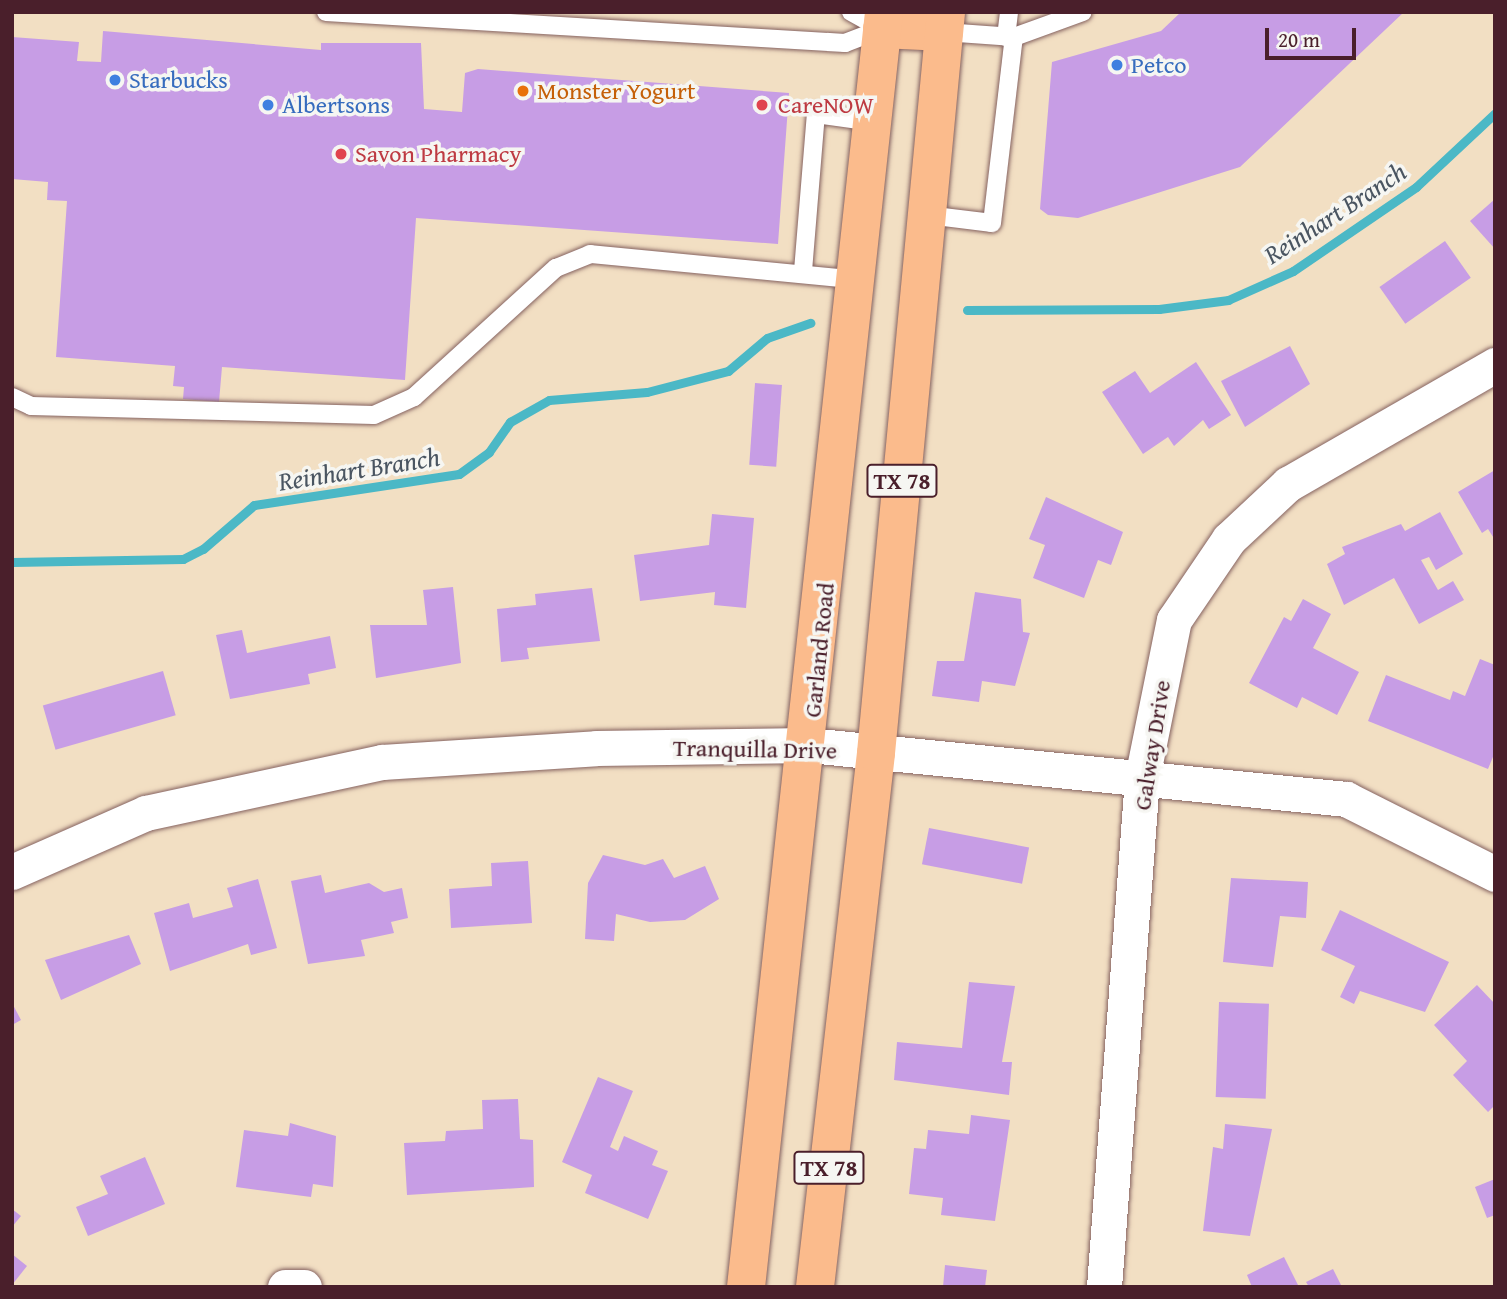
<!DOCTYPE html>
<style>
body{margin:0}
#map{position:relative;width:1507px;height:1299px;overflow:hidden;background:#f2dfc3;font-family:"Gentium Book Plus",serif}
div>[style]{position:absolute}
.stream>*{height:9px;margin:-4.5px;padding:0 4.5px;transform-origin:4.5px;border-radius:4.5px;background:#4bb8c6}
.building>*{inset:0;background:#c79de5;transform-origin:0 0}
.roads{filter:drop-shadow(0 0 2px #856260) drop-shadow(0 0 2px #856260)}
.service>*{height:18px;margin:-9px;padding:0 9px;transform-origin:9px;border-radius:9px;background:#fff}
.minor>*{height:35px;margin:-17.5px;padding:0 17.5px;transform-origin:17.5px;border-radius:17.5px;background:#fff}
.primary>*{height:38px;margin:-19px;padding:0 19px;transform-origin:19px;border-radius:19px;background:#fbbb8c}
.dots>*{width:19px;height:19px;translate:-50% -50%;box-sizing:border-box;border:4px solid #f6f6f2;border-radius:50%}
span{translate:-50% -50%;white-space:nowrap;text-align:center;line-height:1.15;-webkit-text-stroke:7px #f6f6f2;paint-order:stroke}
.shield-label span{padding:2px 5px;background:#f6f6f2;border:2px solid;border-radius:5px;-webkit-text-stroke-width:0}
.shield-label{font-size:23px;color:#4a1f2b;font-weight:700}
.shop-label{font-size:24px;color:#366cbe}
.left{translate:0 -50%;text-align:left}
.food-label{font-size:24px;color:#c56008}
.health-label{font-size:24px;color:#be3a42}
.street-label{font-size:24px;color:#4a1f2b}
.water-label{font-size:26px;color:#4a5561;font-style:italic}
.frame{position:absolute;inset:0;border:14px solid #4a1f2b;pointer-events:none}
.scale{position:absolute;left:1265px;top:28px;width:91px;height:32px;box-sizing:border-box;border:4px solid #4a1f2b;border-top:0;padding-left:9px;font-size:21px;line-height:24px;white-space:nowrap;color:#4a1f2b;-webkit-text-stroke:5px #f6f6f2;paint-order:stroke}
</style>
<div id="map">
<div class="stream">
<div style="left:967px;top:310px;width:192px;rotate:-0.3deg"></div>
<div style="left:1159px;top:309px;width:70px;rotate:-7.4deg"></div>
<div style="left:1228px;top:300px;width:71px;rotate:-24deg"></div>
<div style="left:1293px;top:271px;width:149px;rotate:-34.3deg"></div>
<div style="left:1416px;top:187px;width:108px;rotate:-43.1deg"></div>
<div style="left:12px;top:562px;width:171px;rotate:-1deg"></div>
<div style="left:183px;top:559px;width:22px;rotate:-27deg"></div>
<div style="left:203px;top:549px;width:67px;rotate:-40.8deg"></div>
<div style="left:254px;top:505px;width:207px;rotate:-8.6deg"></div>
<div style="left:459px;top:474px;width:37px;rotate:-36deg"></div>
<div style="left:489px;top:452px;width:37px;rotate:-55deg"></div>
<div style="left:510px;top:422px;width:45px;rotate:-29.4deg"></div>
<div style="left:549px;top:400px;width:98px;rotate:-4.7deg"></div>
<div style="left:647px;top:392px;width:84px;rotate:-14.5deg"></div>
<div style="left:728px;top:371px;width:51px;rotate:-40.2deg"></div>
<div style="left:767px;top:338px;width:46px;rotate:-19.2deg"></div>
</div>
<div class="building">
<div style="clip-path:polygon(1181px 12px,1404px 12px,1240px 167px,1078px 218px,1048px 215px,1040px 209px,1052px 62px,1161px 31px)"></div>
<div style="clip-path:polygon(103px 31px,321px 50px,321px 43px,421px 43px,424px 109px,462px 112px,465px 73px,478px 69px,789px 93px,778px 244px,416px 218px,405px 380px,222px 367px,219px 402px,183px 399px,184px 387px,173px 386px,175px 366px,56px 357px,67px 201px,47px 200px,48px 182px,12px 179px,12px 37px,79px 42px,77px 61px,101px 62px)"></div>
<div style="clip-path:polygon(1495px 199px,1495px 249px,1470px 221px)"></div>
<div style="left:1445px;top:241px;width:45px;height:80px;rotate:55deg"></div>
<div style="clip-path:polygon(1290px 346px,1310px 384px,1245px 427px,1221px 381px)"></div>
<div style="clip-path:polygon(1196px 362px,1231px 415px,1209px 429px,1203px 420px,1174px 446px,1168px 437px,1143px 454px,1102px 392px,1135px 371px,1150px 393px)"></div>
<div style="left:755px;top:383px;width:27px;height:82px;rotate:4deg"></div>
<div style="clip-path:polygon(1495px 470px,1495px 540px,1488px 529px,1482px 533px,1458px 492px)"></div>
<div style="clip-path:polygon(1046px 497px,1123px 532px,1111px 565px,1098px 560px,1084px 598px,1033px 578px,1045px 545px,1029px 539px)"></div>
<div style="clip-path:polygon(1440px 512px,1463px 554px,1436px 570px,1429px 557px,1421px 560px,1438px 590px,1453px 581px,1464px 600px,1419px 624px,1394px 578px,1344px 605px,1327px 564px,1345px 554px,1342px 547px,1401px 524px,1405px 531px)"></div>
<div style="clip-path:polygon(712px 514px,754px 518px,746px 608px,714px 605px,715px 592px,640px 601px,634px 555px,709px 545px)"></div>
<div style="clip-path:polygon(453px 587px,461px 663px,376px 678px,370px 625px,427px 625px,423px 590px)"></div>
<div style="clip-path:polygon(592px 588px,600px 641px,527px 648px,529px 659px,501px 662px,497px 609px,536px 605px,535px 594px)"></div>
<div style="clip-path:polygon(975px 592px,1021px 599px,1023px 632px,1030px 633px,1015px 686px,982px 681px,979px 702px,932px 696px,937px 661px,964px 661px)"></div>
<div style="clip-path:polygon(1303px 599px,1331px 614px,1313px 648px,1359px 672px,1337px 715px,1302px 697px,1297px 708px,1249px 683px,1284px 617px,1291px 621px)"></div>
<div style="clip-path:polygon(242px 630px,247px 653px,330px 636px,336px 668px,308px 674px,310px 684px,230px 699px,216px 635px)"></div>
<div style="clip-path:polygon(1480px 659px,1495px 665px,1495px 752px,1488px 769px,1368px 721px,1386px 675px,1450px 700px,1453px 691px,1465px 696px)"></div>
<div style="left:163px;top:671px;width:46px;height:125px;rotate:74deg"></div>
<div style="left:929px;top:828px;width:102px;height:37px;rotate:11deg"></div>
<div style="clip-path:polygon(603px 855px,645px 865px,663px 859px,674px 878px,705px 866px,719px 899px,685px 920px,650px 922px,616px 914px,614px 941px,585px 939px,588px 883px)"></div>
<div style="clip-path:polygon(528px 861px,532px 923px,451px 928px,449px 889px,492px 886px,491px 863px)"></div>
<div style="clip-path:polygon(321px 875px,325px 893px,369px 883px,384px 892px,402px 888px,408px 918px,391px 922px,394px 933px,361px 940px,365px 956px,308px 964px,291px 881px)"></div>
<div style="clip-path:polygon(1231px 878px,1308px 882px,1306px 918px,1280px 916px,1273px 967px,1223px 962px)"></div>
<div style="clip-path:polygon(258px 879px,277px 948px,251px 955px,248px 944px,170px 971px,154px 913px,189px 903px,193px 918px,233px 907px,227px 888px)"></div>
<div style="clip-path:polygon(1340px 910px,1449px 962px,1425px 1012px,1360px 991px,1354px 1004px,1340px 997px,1355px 966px,1321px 950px)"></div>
<div style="clip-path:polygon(129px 935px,141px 964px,61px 1000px,45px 960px)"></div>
<div style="clip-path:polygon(969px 982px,1015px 986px,1002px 1062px,1012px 1062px,1009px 1095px,894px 1080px,897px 1042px,962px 1048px)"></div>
<div style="clip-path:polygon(1477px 985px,1495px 1004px,1495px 1105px,1488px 1112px,1453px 1075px,1467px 1061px,1434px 1025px)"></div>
<div style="left:1219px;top:1002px;width:50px;height:95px;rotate:2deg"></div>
<div style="clip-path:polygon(12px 1003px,21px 1020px,12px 1025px)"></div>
<div style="clip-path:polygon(598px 1077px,633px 1091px,610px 1147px,618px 1151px,624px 1136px,658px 1151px,652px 1165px,668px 1171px,648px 1219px,585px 1193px,592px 1175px,562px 1162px)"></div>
<div style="clip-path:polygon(518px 1099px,520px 1139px,533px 1140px,534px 1187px,407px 1195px,404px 1143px,445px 1141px,446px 1131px,483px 1129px,482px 1100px)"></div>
<div style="clip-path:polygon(971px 1115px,1010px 1120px,995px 1221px,941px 1215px,943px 1198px,909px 1194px,914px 1148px,926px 1149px,928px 1130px,969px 1134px)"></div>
<div style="clip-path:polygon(290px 1123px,336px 1136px,333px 1187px,313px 1184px,311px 1197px,236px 1187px,244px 1130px,288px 1136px)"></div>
<div style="clip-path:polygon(1225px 1124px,1272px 1129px,1250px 1236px,1203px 1231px,1213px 1147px,1223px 1149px)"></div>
<div style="clip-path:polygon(145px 1157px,165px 1204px,88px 1236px,76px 1207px,108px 1194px,100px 1176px)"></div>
<div style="clip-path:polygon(1495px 1179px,1495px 1215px,1487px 1218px,1475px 1187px)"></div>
<div style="clip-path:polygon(12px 1209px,21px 1216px,12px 1227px)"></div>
<div style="clip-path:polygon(12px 1254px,27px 1266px,12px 1285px)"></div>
<div style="clip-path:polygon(1284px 1257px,1299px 1287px,1252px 1287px,1247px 1275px)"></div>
<div style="clip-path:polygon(945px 1265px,987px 1270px,985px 1287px,943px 1287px)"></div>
<div style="clip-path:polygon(1333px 1269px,1342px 1287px,1309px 1287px,1306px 1282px)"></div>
</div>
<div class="roads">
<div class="service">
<div style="left:326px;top:12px;width:520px;rotate:3.42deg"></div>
<div style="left:845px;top:43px;width:40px;rotate:-21deg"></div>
<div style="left:851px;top:12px;width:35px;rotate:29deg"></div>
<div style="left:944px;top:32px;width:70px;rotate:4.1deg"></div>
<div style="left:1014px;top:37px;width:73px;rotate:-19.9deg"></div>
<div style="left:1006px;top:37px;width:25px;rotate:-83deg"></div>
<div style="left:927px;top:215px;width:65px;rotate:7deg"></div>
<div style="left:992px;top:223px;width:187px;rotate:-83.3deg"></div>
<div style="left:803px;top:271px;width:158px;rotate:-85.3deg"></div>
<div style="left:816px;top:114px;width:58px;rotate:8deg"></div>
<div style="left:12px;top:397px;width:21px;rotate:25deg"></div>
<div style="left:31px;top:406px;width:343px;rotate:1.5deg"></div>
<div style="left:374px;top:415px;width:44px;rotate:-24.2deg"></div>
<div style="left:414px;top:397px;width:192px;rotate:-42.3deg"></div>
<div style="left:556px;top:268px;width:37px;rotate:-22deg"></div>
<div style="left:590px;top:254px;width:269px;rotate:5.5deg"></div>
</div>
<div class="minor">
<div style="left:12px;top:872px;width:146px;rotate:-23.8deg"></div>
<div style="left:146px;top:813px;width:241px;rotate:-12.2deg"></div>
<div style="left:382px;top:762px;width:214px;rotate:-3.7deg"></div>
<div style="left:596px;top:748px;width:213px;rotate:-0.8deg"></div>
<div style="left:809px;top:745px;width:540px;rotate:5.74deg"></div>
<div style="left:1346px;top:799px;width:167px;rotate:26.7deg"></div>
<div style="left:285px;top:1287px;width:19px"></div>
<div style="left:1104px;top:1287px;width:510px;rotate:-85.73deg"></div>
<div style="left:1142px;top:778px;width:161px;rotate:-78.6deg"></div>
<div style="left:1174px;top:620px;width:98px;rotate:-55.8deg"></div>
<div style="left:1229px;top:539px;width:81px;rotate:-43deg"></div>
<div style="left:1288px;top:484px;width:239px;rotate:-29.9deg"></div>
</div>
<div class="primary">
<div style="left:882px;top:29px;width:62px;rotate:2.8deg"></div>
<div style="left:746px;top:1287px;width:1282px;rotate:-83.82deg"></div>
<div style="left:815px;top:1287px;width:537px;rotate:-83.48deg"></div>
<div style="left:876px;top:753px;width:744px;rotate:-84.6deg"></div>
</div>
</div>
<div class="dots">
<div style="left:1117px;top:65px;background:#3f7fe0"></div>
<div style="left:115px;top:80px;background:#3f7fe0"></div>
<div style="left:523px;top:91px;background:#e8710a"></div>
<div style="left:268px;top:105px;background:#3f7fe0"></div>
<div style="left:762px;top:105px;background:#e0444e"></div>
<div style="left:341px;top:154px;background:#e0444e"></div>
</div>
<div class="shield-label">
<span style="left:902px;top:481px">TX 78</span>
<span style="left:829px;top:1168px">TX 78</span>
</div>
<div class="shop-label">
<span class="left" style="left:1131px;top:65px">Petco</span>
<span class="left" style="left:129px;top:80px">Starbucks</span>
<span class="left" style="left:282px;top:105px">Albertsons</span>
</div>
<div class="food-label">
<span class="left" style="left:537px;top:91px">Monster Yogurt</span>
</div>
<div class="health-label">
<span class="left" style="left:778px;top:105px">CareNOW</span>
<span class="left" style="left:355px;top:154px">Savon Pharmacy</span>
</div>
<div class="street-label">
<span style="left:819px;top:650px;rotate:-84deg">Garland Road</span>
<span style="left:1152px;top:745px;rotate:-81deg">Galway Drive</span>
<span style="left:755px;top:749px;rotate:1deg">Tranquilla Drive</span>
</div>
<div class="water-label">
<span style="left:1335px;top:213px;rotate:-33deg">Reinhart Branch</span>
<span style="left:359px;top:469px;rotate:-9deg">Reinhart Branch</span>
</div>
<div class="frame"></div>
<div class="scale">20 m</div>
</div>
